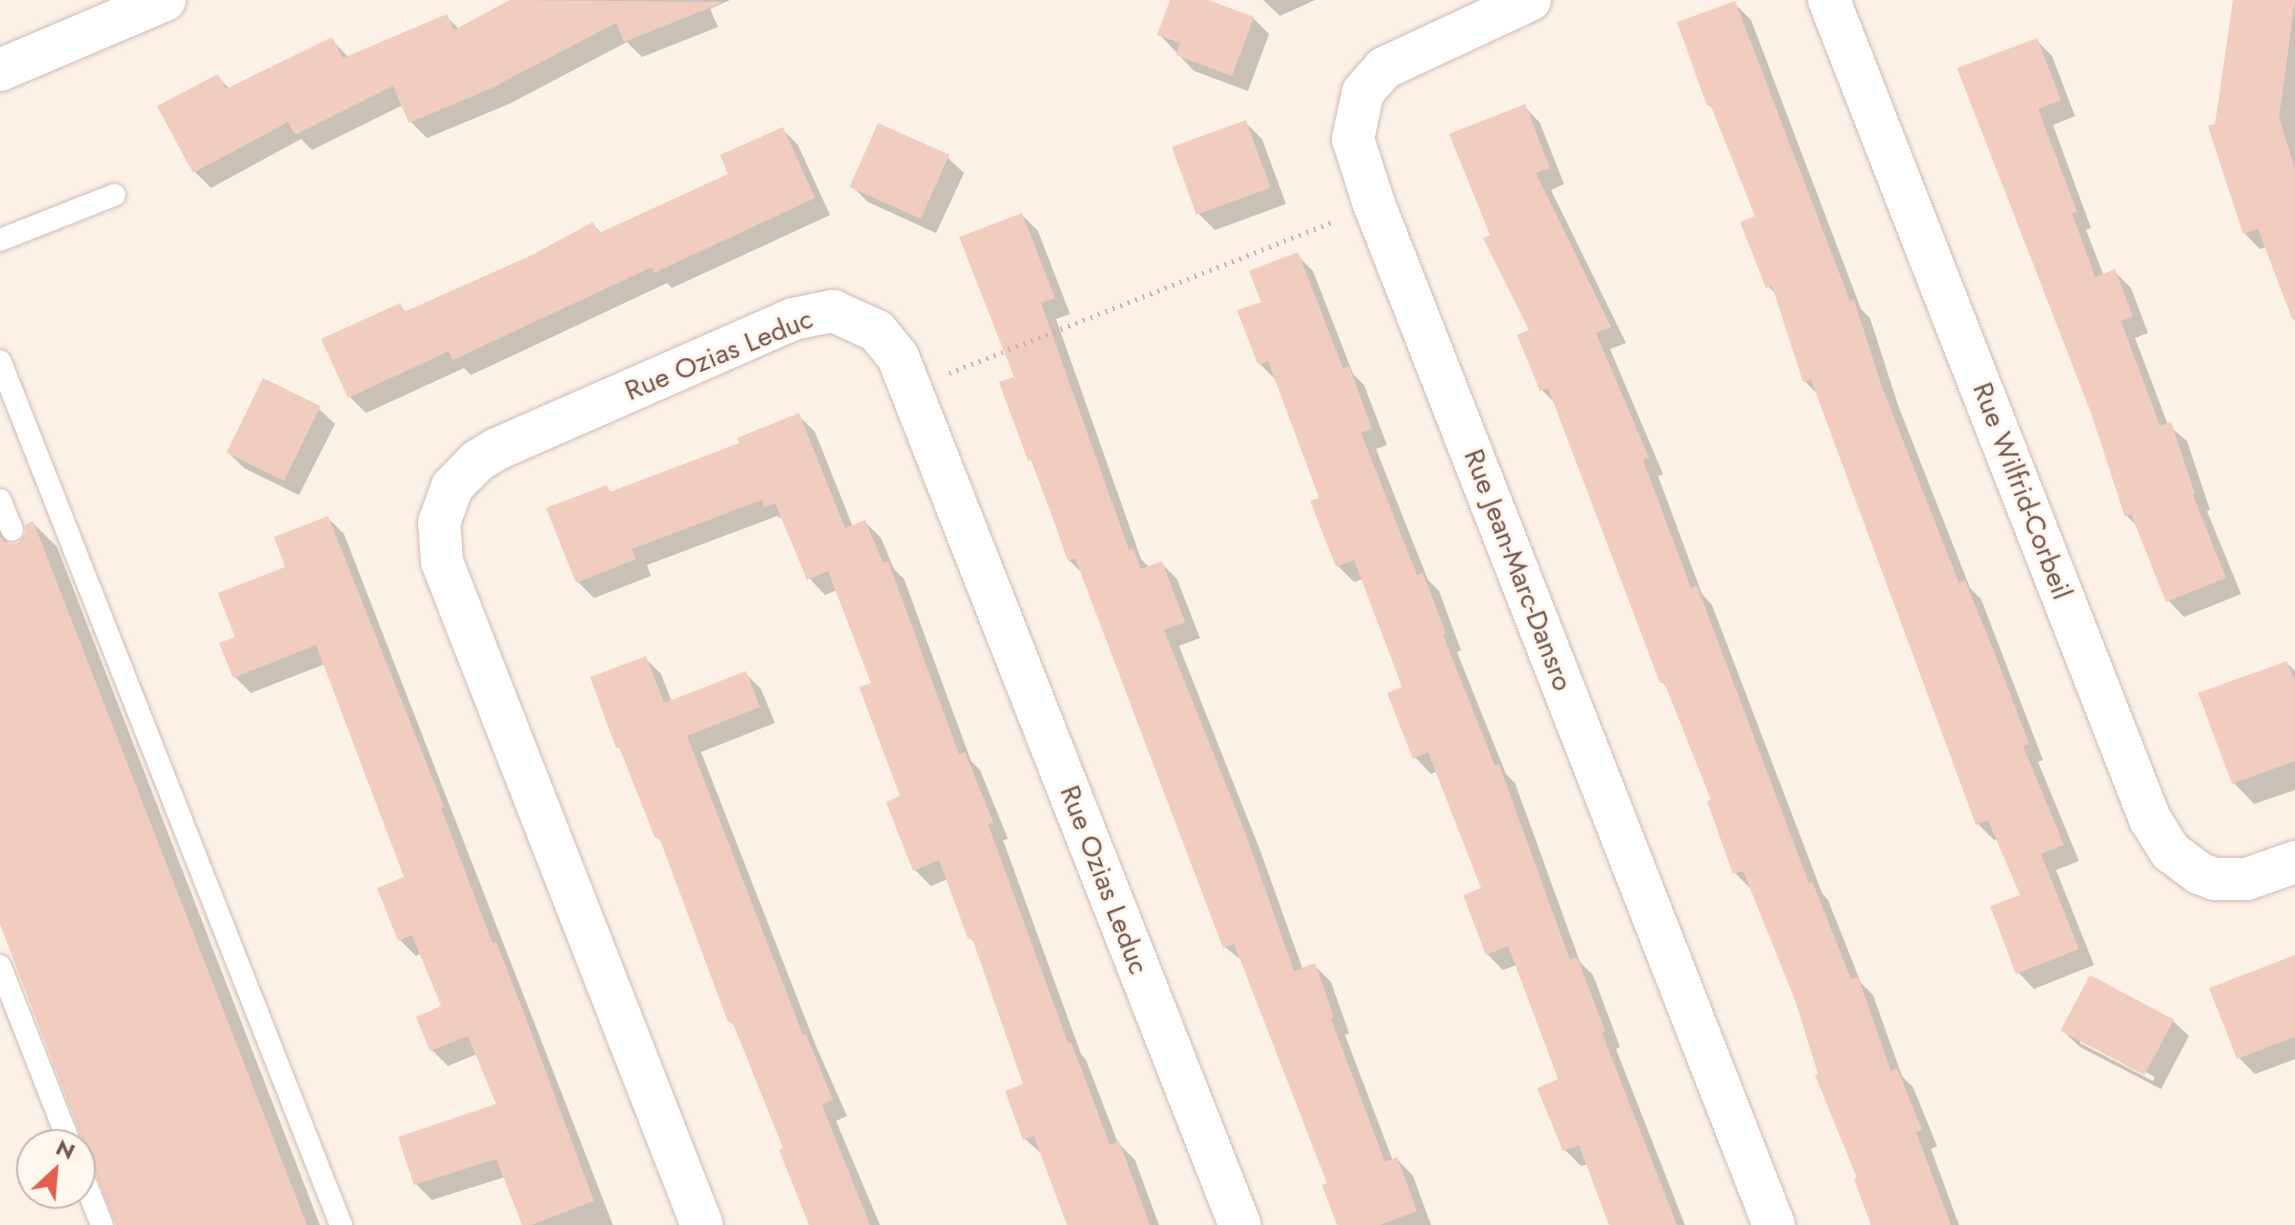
<!DOCTYPE html>
<style>
body{margin:0}
#map{position:relative;width:2295px;height:1225px;overflow:hidden;background:#fcf1e7;font-family:Jost,sans-serif}
div>[style]{position:absolute}
.shadow>*{inset:0;background:#0003}
.building>*{inset:0;background:#f1cdc0;transform-origin:0 0}
.path>*{height:5px;margin-top:-2.5px;transform-origin:0;background:repeating-linear-gradient(90deg,#d6b0a2 0 2px,transparent 0 8px)}
.roads{filter:drop-shadow(0 0 2px #d0bab0) drop-shadow(0 0 2px #d0bab0)}
.service>*{height:22px;margin:-11px;padding:0 11px;transform-origin:11px;border-radius:11px;background:#fff}
.minor>*{height:42px;margin:-21px;padding:0 21px;transform-origin:21px;border-radius:21px;background:#fff}
span{translate:-50% -50%;white-space:nowrap;text-align:center;line-height:1.15;-webkit-text-stroke:6px #fff6ee;paint-order:stroke}
.street-label{font-size:28px;color:#75564c}
.north{position:absolute;left:16px;top:1129px;width:80px;height:80px;box-sizing:border-box;background:#fff6ee;border:2px solid #c8b6ad;border-radius:50%;rotate:26deg;font-size:22px;font-weight:700;line-height:32px;text-align:center;color:#75564c}
.north::after{content:'';display:block;margin:auto;width:28px;height:36px;background:#e25f50;clip-path:polygon(50% 0,100% 100%,50% 72%,0 100%)}
</style>
<div id="map">
<div class="shadow">
<div style="clip-path:polygon(514px 0,730px 0,710px 9px,718px 27px,642px 57px,627px 42px,509px 104px,427px 138px,411px 122px,403px 105px,312px 150px,301px 139px,211px 188px,195px 172px,217px 77px,230px 89px,331px 39px,349px 58px,446px 16px,459px 29px)"></div>
<div style="clip-path:polygon(1172px 0,1203px 0,1253px 18px,1269px 34px,1248px 91px,1194px 71px,1160px 35px)"></div>
<div style="clip-path:polygon(1263px 0,1315px 0,1280px 16px)"></div>
<div style="clip-path:polygon(2235px 0,2295px 0,2295px 321px,2267px 247px,2260px 249px,2244px 233px,2216px 125px)"></div>
<div style="clip-path:polygon(1735px 4px,1751px 20px,1861px 309px,1870px 318px,1898px 405px,1970px 588px,1981px 599px,2043px 760px,2038px 762px,2079px 861px,2056px 870px,2094px 965px,2034px 989px,2018px 972px,2022px 896px,1998px 839px,1994px 840px,1978px 824px,1819px 396px,1805px 381px,1777px 295px,1768px 286px,1758px 218px,1715px 111px,1708px 104px)"></div>
<div style="clip-path:polygon(2036px 40px,2052px 56px,2075px 116px,2053px 125px,2091px 228px,2086px 230px,2104px 276px,2114px 271px,2131px 288px,2148px 333px,2135px 338px,2168px 425px,2187px 441px,2210px 510px,2207px 511px,2241px 594px,2184px 617px,2168px 600px,2139px 528px,2127px 516px,2093px 413px,1959px 69px)"></div>
<div style="clip-path:polygon(1524px 106px,1540px 123px,1564px 184px,1551px 190px,1626px 343px,1610px 349px,1663px 474px,1658px 476px,1702px 594px,1712px 605px,1822px 893px,1828px 900px,1861px 983px,1873px 995px,1902px 1076px,1913px 1087px,1937px 1146px,1931px 1149px,1959px 1225px,1873px 1225px,1796px 999px,1751px 889px,1735px 873px,1714px 801px,1670px 690px,1662px 682px,1557px 405px,1542px 390px,1532px 332px,1493px 236px)"></div>
<div style="clip-path:polygon(1246px 123px,1262px 139px,1286px 204px,1215px 230px,1199px 214px)"></div>
<div style="clip-path:polygon(782px 129px,798px 145px,830px 215px,672px 288px,667px 283px,471px 375px,464px 368px,366px 413px,349px 396px,400px 306px,407px 313px,533px 257px,593px 224px,602px 234px,731px 175px)"></div>
<div style="clip-path:polygon(947px 157px,964px 173px,936px 233px,868px 202px,852px 186px)"></div>
<div style="clip-path:polygon(1022px 215px,1038px 231px,1070px 314px,1056px 319px,1141px 559px,1150px 568px,1161px 563px,1177px 579px,1200px 638px,1179px 646px,1260px 850px,1303px 970px,1314px 965px,1331px 982px,1349px 1033px,1345px 1035px,1393px 1161px,1397px 1159px,1413px 1176px,1431px 1225px,1340px 1225px,1330px 1185px,1244px 962px,1225px 947px,1082px 573px,1069px 560px,1002px 383px,1016px 378px)"></div>
<div style="clip-path:polygon(1297px 255px,1313px 271px,1353px 374px,1364px 385px,1387px 445px,1376px 449px,1428px 580px,1439px 591px,1461px 650px,1457px 652px,1506px 774px,1515px 783px,1580px 962px,1593px 975px,1620px 1047px,1616px 1049px,1685px 1225px,1612px 1225px,1588px 1164px,1581px 1166px,1565px 1150px,1540px 1089px,1561px 1080px,1517px 965px,1503px 970px,1487px 954px,1483px 889px,1438px 771px,1431px 774px,1415px 757px,1404px 689px,1363px 579px,1354px 582px,1338px 566px,1321px 499px,1276px 380px,1260px 364px,1264px 303px)"></div>
<div style="clip-path:polygon(318px 408px,335px 424px,299px 495px,244px 468px,228px 452px)"></div>
<div style="clip-path:polygon(799px 416px,815px 432px,853px 527px,865px 522px,881px 538px,894px 569px,904px 579px,971px 761px,980px 770px,1008px 839px,1003px 840px,1081px 1054px,1086px 1060px,1118px 1143px,1135px 1160px,1159px 1225px,1070px 1225px,1043px 1155px,1025px 1139px,1007px 1092px,1026px 1085px,976px 944px,970px 938px,948px 879px,931px 886px,915px 870px,903px 797px,873px 684px,837px 590px,825px 595px,809px 578px,785px 521px,777px 516px,647px 565px,651px 576px,594px 598px,578px 582px,606px 487px,612px 493px,742px 444px)"></div>
<div style="clip-path:polygon(328px 518px,344px 534px,613px 1225px,523px 1225px,505px 1177px,432px 1200px,416px 1184px,498px 1106px,477px 1054px,448px 1066px,432px 1050px,444px 1008px,421px 953px,416px 956px,399px 939px,407px 878px,325px 664px,251px 693px,235px 677px,222px 644px,237px 638px)"></div>
<div style="clip-path:polygon(33px 523px,57px 547px,320px 1225px,117px 1225px,0 918px,0 524px,9px 546px,19px 544px)"></div>
<div style="clip-path:polygon(646px 659px,661px 674px,672px 702px,746px 674px,761px 689px,775px 723px,701px 752px,816px 1046px,847px 1116px,836px 1121px,880px 1225px,811px 1225px,786px 1149px,737px 1029px,730px 1021px,663px 843px,657px 837px,624px 754px,618px 747px)"></div>
<div style="clip-path:polygon(2287px 663px,2295px 671px,2295px 790px,2254px 804px,2234px 783px)"></div>
<div style="clip-path:polygon(2295px 957px,2295px 1059px,2255px 1074px,2239px 1058px)"></div>
<div style="clip-path:polygon(evenodd,2172px 1020px,2189px 1036px,2161px 1089px,2080px 1047px,2063px 1031px,2172px 1020px,2080px 1038px,2155px 1077px,2153px 1081px,2080px 1043px,2080px 1038px)"></div>
</div>
<div class="building">
<div style="clip-path:polygon(510px 0,724px 2px,624px 42px,616px 23px,492px 88px,409px 123px,393px 86px,295px 135px,288px 122px,193px 173px,157px 106px,218px 74px,226px 89px,332px 37px,343px 58px,447px 14px,454px 30px)"></div>
<div style="clip-path:polygon(1170px 0,1208px 0,1254px 17px,1232px 76px,1176px 55px,1180px 43px,1157px 35px)"></div>
<div style="clip-path:polygon(2233px 0,2295px 0,2279px 118px,2295px 168px,2295px 319px,2292px 319px,2258px 229px,2243px 234px,2208px 126px,2215px 124px)"></div>
<div style="clip-path:polygon(1735px 1px,1850px 301px,1854px 300px,1882px 387px,1959px 583px,1965px 580px,2000px 667px,2029px 744px,2023px 746px,2064px 845px,2041px 854px,2079px 949px,2016px 974px,1990px 906px,2020px 895px,1988px 820px,1976px 825px,1811px 380px,1803px 382px,1772px 286px,1766px 288px,1740px 222px,1755px 216px,1710px 104px,1707px 106px,1677px 22px)"></div>
<div style="clip-path:polygon(2037px 38px,2061px 100px,2038px 109px,2077px 212px,2072px 213px,2095px 277px,2115px 269px,2133px 317px,2121px 321px,2160px 426px,2171px 422px,2195px 494px,2193px 495px,2226px 578px,2166px 602px,2131px 514px,2125px 517px,2091px 413px,1957px 68px)"></div>
<div style="clip-path:polygon(1525px 104px,1550px 168px,1536px 173px,1611px 327px,1596px 333px,1649px 458px,1643px 460px,1691px 588px,1697px 586px,1809px 883px,1812px 881px,1851px 979px,1858px 977px,1891px 1071px,1897px 1068px,1922px 1130px,1916px 1132px,1951px 1225px,1871px 1225px,1854px 1179px,1857px 1178px,1815px 1075px,1818px 1074px,1795px 1000px,1743px 871px,1733px 874px,1707px 801px,1711px 800px,1664px 682px,1660px 683px,1548px 388px,1540px 391px,1517px 335px,1529px 330px,1483px 238px,1490px 235px,1449px 134px)"></div>
<div style="left:1246px;top:120px;width:72px;height:79px;rotate:70deg"></div>
<div style="left:878px;top:123px;width:78px;height:70px;rotate:24deg"></div>
<div style="clip-path:polygon(783px 127px,815px 198px,654px 273px,652px 267px,453px 360px,449px 351px,348px 398px,321px 339px,400px 303px,404px 312px,532px 255px,593px 222px,599px 233px,728px 174px,720px 155px)"></div>
<div style="clip-path:polygon(1022px 213px,1055px 298px,1041px 303px,1129px 550px,1133px 548px,1141px 569px,1162px 561px,1185px 622px,1164px 630px,1245px 832px,1294px 971px,1315px 963px,1334px 1017px,1331px 1019px,1385px 1162px,1397px 1157px,1417px 1211px,1380px 1225px,1337px 1225px,1322px 1185px,1327px 1183px,1234px 944px,1223px 948px,1075px 558px,1068px 561px,1032px 460px,1028px 461px,999px 382px,1014px 377px,959px 237px)"></div>
<div style="clip-path:polygon(1298px 252px,1343px 368px,1349px 366px,1372px 429px,1361px 433px,1417px 575px,1423px 573px,1446px 634px,1443px 635px,1495px 766px,1499px 764px,1570px 960px,1577px 957px,1605px 1031px,1602px 1033px,1677px 1225px,1609px 1225px,1579px 1145px,1563px 1151px,1537px 1088px,1558px 1079px,1508px 946px,1486px 955px,1463px 895px,1481px 888px,1428px 752px,1413px 759px,1387px 693px,1402px 687px,1354px 560px,1336px 567px,1310px 501px,1319px 498px,1268px 361px,1258px 365px,1237px 310px,1261px 302px,1249px 271px)"></div>
<div style="left:263px;top:378px;width:64px;height:83px;rotate:26deg"></div>
<div style="clip-path:polygon(799px 413px,845px 528px,865px 520px,883px 563px,888px 561px,959px 754px,965px 752px,993px 822px,988px 824px,1068px 1043px,1071px 1042px,1110px 1145px,1119px 1141px,1150px 1225px,1067px 1225px,1034px 1136px,1023px 1140px,1005px 1091px,1023px 1084px,972px 938px,968px 939px,939px 860px,913px 871px,886px 802px,900px 796px,859px 687px,871px 683px,828px 571px,807px 580px,775px 503px,764px 507px,762px 500px,632px 549px,636px 559px,576px 583px,546px 508px,607px 485px,610px 492px,739px 443px,737px 438px)"></div>
<div style="clip-path:polygon(328px 516px,444px 807px,441px 808px,493px 944px,496px 942px,524px 1013px,594px 1201px,531px 1225px,522px 1225px,496px 1159px,414px 1185px,398px 1137px,496px 1104px,468px 1036px,430px 1051px,416px 1017px,441px 1006px,412px 935px,398px 941px,377px 888px,404px 877px,316px 645px,233px 678px,219px 643px,235px 637px,218px 593px,285px 567px,274px 537px)"></div>
<div style="clip-path:polygon(33px 521px,307px 1225px,116px 1225px,91px 1162px,0 924px,0 537px,9px 544px,18px 543px,26px 533px,25px 525px)"></div>
<div style="clip-path:polygon(646px 656px,664px 703px,746px 671px,760px 707px,687px 736px,803px 1035px,806px 1034px,833px 1100px,822px 1105px,870px 1225px,809px 1225px,779px 1150px,783px 1148px,732px 1021px,728px 1022px,659px 837px,655px 838px,619px 747px,616px 748px,590px 677px)"></div>
<div style="clip-path:polygon(2287px 661px,2295px 681px,2295px 761px,2232px 784px,2198px 693px)"></div>
<div style="clip-path:polygon(2295px 955px,2295px 1037px,2237px 1059px,2209px 988px)"></div>
<div style="left:2090px;top:975px;width:95px;height:63px;rotate:28deg"></div>
</div>
<div class="path">
<div style="left:949px;top:373px;width:414px;rotate:-21.5deg"></div>
</div>
<div class="roads">
<div class="service">
<div style="left:0;top:240px;width:123px;rotate:-21.5deg"></div>
<div style="left:0;top:361px;width:929px;rotate:68.46deg"></div>
<div style="left:0;top:500px;width:32px;rotate:68deg"></div>
<div style="left:0;top:966px;width:192px;rotate:68.6deg"></div>
<div style="left:80px;top:1170px;width:59px;rotate:68.2deg"></div>
</div>
<div class="minor">
<div style="left:1530px;top:0;width:161px;rotate:155deg"></div>
<div style="left:1384px;top:68px;width:32px;rotate:131deg"></div>
<div style="left:1363px;top:92px;width:48px;rotate:102deg"></div>
<div style="left:1353px;top:139px;width:68px;rotate:72.1deg"></div>
<div style="left:1374px;top:204px;width:1097px;rotate:68.61deg"></div>
<div style="left:1829px;top:0;width:880px;rotate:68.6deg"></div>
<div style="left:2150px;top:819px;width:39px;rotate:58deg"></div>
<div style="left:2171px;top:852px;width:35px;rotate:37deg"></div>
<div style="left:2199px;top:873px;width:17px;rotate:21deg"></div>
<div style="left:2215px;top:879px;width:32px"></div>
<div style="left:2247px;top:879px;width:51px;rotate:-19.5deg"></div>
<div style="left:0;top:70px;width:179px;rotate:-23deg"></div>
<div style="left:702px;top:1225px;width:712px;rotate:-111.41deg"></div>
<div style="left:442px;top:562px;width:39px;rotate:-94deg"></div>
<div style="left:439px;top:523px;width:38px;rotate:-70deg"></div>
<div style="left:452px;top:487px;width:36px;rotate:-46deg"></div>
<div style="left:477px;top:461px;width:23px;rotate:-31deg"></div>
<div style="left:497px;top:449px;width:323px;rotate:-23.7deg"></div>
<div style="left:793px;top:319px;width:41px;rotate:-11.3deg"></div>
<div style="left:833px;top:311px;width:48px;rotate:24.4deg"></div>
<div style="left:877px;top:331px;width:33px;rotate:51deg"></div>
<div style="left:898px;top:357px;width:933px;rotate:68.5deg"></div>
</div>
</div>
<div class="street-label">
<span style="left:719px;top:355px;rotate:-22deg">Rue Ozias Leduc</span>
<span style="left:2022px;top:491px;rotate:69deg">Rue Wilfrid-Corbeil</span>
<span style="left:1518px;top:570px;rotate:69deg">Rue Jean-Marc-Dansro</span>
<span style="left:1104px;top:880px;rotate:69deg">Rue Ozias Leduc</span>
</div>
<div class="north">N</div>
</div>
